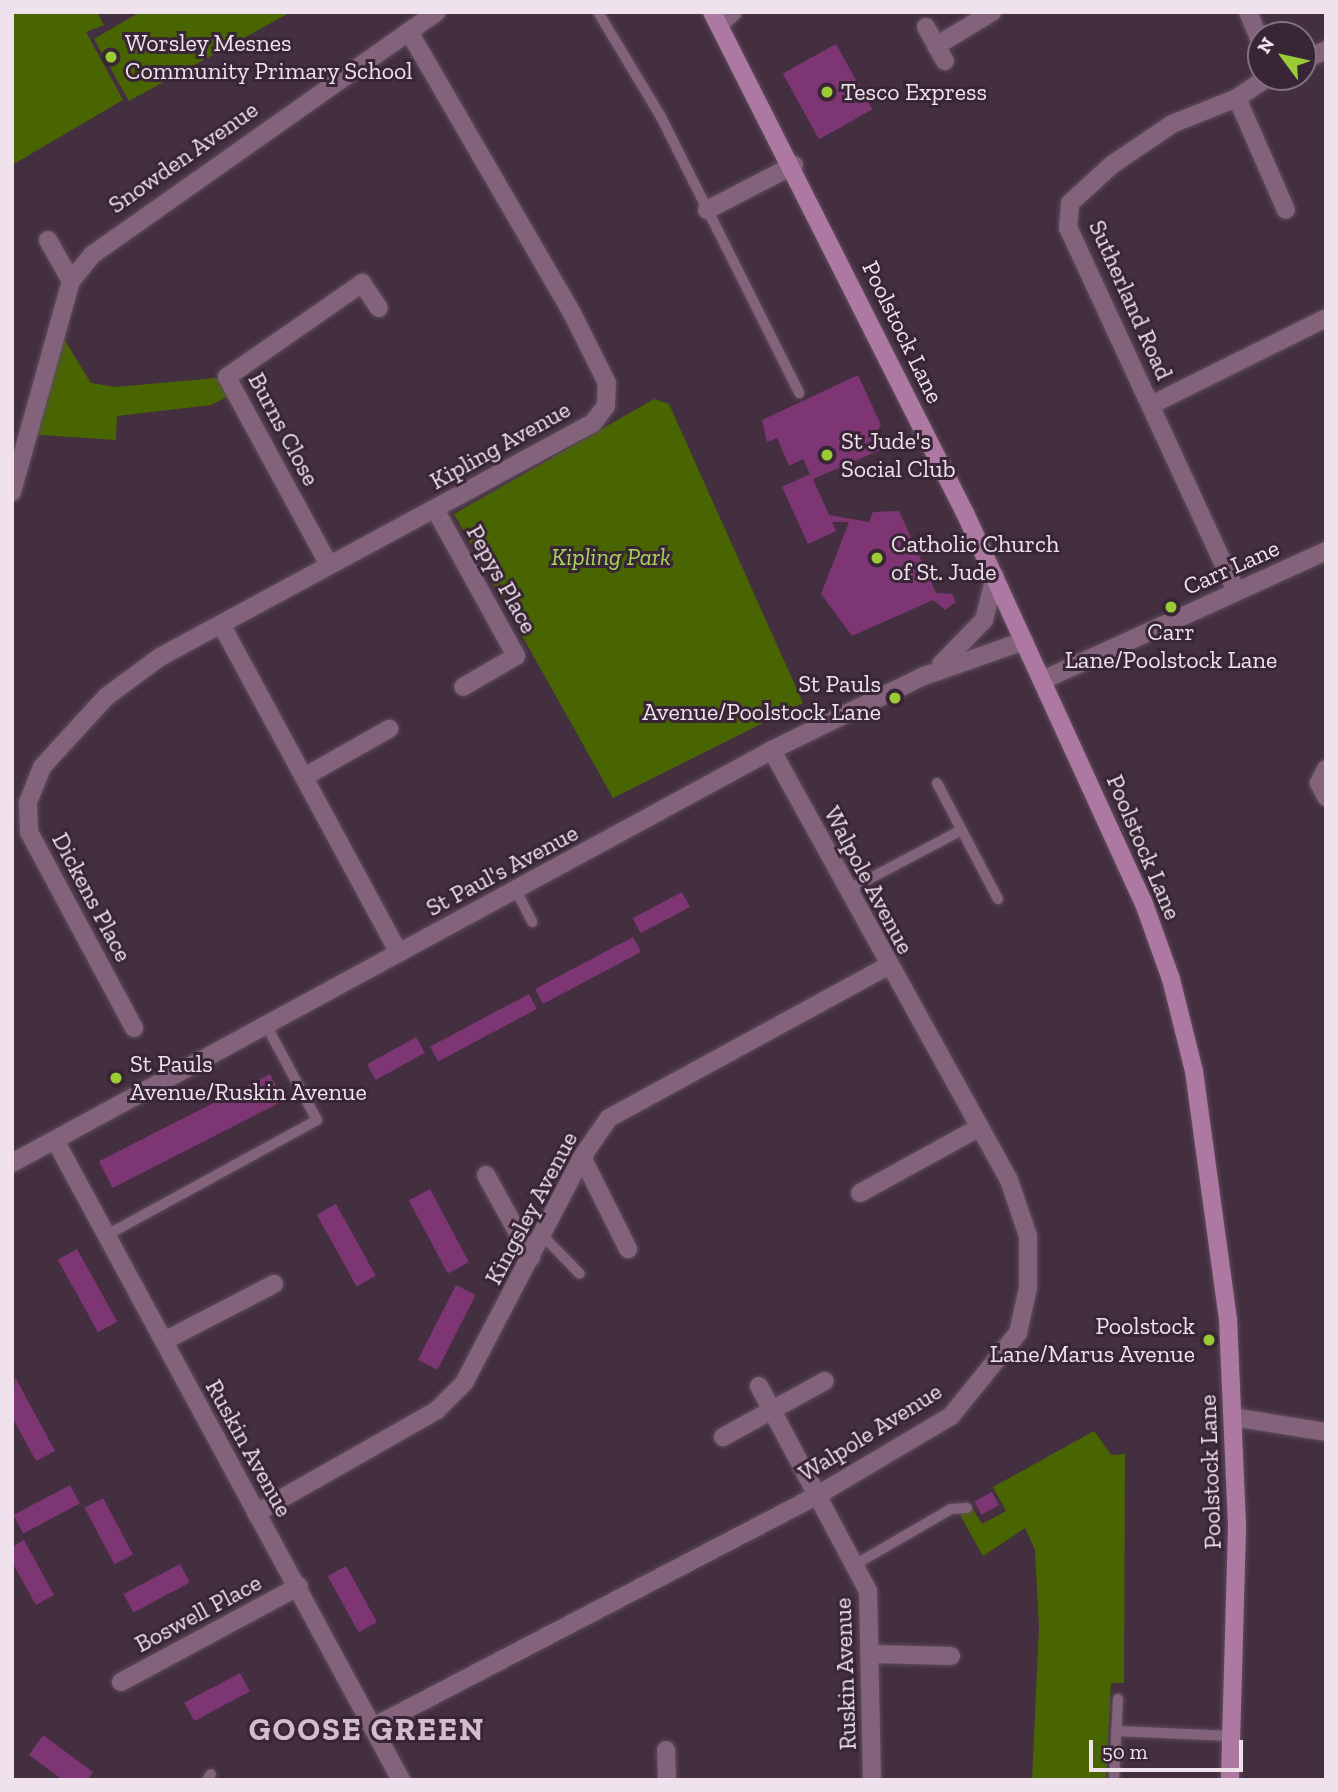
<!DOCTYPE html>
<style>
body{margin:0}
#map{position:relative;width:1338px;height:1792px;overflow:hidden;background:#432f3f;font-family:"Zilla Slab",serif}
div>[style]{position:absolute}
.green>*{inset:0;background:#496502}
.building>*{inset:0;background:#7d3673;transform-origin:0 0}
.roads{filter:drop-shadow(0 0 2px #5f4c5b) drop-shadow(0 0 2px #5f4c5b)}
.service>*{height:10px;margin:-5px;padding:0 5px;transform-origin:5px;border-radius:5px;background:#83627c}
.minor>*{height:18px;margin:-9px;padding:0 9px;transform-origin:9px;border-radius:9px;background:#83627c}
.secondary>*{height:18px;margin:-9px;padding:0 9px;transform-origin:9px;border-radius:9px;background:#ad79a3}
.dots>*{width:19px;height:19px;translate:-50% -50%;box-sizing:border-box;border:4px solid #382535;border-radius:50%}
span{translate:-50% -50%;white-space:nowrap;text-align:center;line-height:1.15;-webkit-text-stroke:6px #382535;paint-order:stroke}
.poi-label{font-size:24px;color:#efe2ec}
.left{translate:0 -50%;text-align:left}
.right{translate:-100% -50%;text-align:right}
.street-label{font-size:24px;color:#efe2ec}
.park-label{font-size:24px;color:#aad65d;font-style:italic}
.district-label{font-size:32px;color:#d4bbce;font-weight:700;letter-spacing:2px}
.frame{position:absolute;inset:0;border:14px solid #efe2ec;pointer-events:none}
.north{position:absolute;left:1247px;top:21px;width:70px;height:70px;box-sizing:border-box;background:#382535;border:2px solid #81717e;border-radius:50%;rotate:303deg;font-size:19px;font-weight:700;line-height:28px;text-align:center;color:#efe2ec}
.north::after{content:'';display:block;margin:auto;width:24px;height:32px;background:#9acb35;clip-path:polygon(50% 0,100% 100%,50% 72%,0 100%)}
.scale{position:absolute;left:1089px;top:1740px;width:154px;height:32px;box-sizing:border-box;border:4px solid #efe2ec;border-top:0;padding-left:9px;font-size:21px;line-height:24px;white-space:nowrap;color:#efe2ec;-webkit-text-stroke:5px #382535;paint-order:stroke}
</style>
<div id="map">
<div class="green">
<div style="clip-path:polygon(12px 12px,97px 12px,104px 25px,86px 32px,123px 100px,12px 165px)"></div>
<div style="clip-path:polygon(140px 12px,291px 12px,129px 101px,94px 39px)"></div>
<div style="clip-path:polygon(56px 326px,91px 383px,116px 387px,227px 377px,235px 393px,211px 405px,117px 416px,116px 440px,26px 434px)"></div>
<div style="clip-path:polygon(654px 399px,669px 404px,803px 703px,613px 798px,454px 514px)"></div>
<div style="clip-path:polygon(1094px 1431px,1111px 1455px,1125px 1454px,1124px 1683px,1111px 1683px,1106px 1780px,1032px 1780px,1039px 1627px,1035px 1550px,1025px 1528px,983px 1556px,956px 1508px,968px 1501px,982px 1524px,1006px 1511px,993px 1487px)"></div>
</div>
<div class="building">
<div style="left:836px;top:44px;width:75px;height:61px;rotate:61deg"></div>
<div style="clip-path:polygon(858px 375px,881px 425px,874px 436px,880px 450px,813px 479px,829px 515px,869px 522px,873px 512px,899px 511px,936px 593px,952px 594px,956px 602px,945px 610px,933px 600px,852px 636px,821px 594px,849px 522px,832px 522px,836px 531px,808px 544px,782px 487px,810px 474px,803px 459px,789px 466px,777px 438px,767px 442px,762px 420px)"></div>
<div style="left:682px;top:892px;width:17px;height:56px;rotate:62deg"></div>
<div style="left:633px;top:937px;width:17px;height:111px;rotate:62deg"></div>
<div style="left:529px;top:994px;width:17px;height:112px;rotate:62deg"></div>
<div style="left:416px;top:1037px;width:18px;height:56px;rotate:61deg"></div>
<div style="left:270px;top:1074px;width:30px;height:192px;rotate:63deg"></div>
<div style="left:430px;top:1189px;width:83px;height:24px;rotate:62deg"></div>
<div style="left:336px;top:1204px;width:82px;height:22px;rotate:61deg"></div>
<div style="left:77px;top:1249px;width:83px;height:22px;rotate:61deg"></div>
<div style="left:456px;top:1285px;width:22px;height:84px;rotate:27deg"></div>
<div style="clip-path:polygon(15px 1377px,55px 1451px,36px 1461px,12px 1417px)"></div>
<div style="left:70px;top:1485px;width:21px;height:64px;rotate:62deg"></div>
<div style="left:992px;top:1492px;width:15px;height:20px;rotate:62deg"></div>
<div style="left:103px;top:1498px;width:64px;height:21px;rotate:62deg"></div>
<div style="clip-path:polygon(24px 1540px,54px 1595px,36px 1605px,12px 1562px,12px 1547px)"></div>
<div style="left:180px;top:1564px;width:21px;height:64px;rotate:62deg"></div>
<div style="left:346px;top:1566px;width:64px;height:21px;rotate:61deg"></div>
<div style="left:240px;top:1673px;width:21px;height:63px;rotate:62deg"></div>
<div style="clip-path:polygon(43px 1735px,93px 1772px,88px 1780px,63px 1780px,29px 1755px)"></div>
</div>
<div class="roads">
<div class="service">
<div style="left:598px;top:12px;width:120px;rotate:59deg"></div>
<div style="left:660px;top:115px;width:311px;rotate:63.4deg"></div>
<div style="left:937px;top:783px;width:131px;rotate:62.3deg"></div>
<div style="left:516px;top:890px;width:36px;rotate:63deg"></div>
<div style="left:848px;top:890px;width:127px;rotate:-27.8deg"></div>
<div style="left:107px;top:1235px;width:239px;rotate:-28.7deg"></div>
<div style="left:317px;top:1120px;width:108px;rotate:-118.2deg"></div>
<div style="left:542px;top:1235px;width:54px;rotate:45.7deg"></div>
<div style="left:856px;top:1564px;width:110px;rotate:-30.1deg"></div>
<div style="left:951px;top:1509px;width:16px;rotate:-4deg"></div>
<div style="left:1116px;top:1731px;width:116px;rotate:2.5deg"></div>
<div style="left:207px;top:1780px;width:7px;rotate:-56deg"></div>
<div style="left:1114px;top:1780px;width:81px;rotate:-87.2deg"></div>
</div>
<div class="minor">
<div style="left:1248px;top:12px;width:33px;rotate:67deg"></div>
<div style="left:719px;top:25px;width:19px;rotate:-43deg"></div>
<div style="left:926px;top:27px;width:39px;rotate:61deg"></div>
<div style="left:936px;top:46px;width:66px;rotate:-31.3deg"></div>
<div style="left:1303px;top:60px;width:25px;rotate:-23deg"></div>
<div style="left:1237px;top:98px;width:122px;rotate:66.4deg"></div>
<div style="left:707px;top:210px;width:98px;rotate:-27.3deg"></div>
<div style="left:48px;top:240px;width:47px;rotate:60.7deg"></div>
<div style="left:1151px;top:405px;width:195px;rotate:-26.4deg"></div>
<div style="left:12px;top:492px;width:219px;rotate:-74.4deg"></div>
<div style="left:71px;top:281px;width:33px;rotate:-51deg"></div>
<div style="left:92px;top:255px;width:422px;rotate:-35.2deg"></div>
<div style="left:435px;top:509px;width:168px;rotate:61.1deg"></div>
<div style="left:516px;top:656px;width:61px;rotate:149.7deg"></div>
<div style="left:329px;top:565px;width:214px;rotate:-118.5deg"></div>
<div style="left:227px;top:377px;width:165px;rotate:-34.8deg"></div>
<div style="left:362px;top:283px;width:30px;rotate:56deg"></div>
<div style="left:1236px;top:591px;width:400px;rotate:-114.8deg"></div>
<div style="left:1068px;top:228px;width:25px;rotate:-85deg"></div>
<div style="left:1070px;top:203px;width:58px;rotate:-42.2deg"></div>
<div style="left:1113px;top:164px;width:71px;rotate:-34.1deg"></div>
<div style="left:1172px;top:124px;width:70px;rotate:-21.8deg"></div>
<div style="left:1237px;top:98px;width:37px;rotate:-34deg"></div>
<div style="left:221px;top:624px;width:374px;rotate:61.6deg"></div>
<div style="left:941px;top:664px;width:62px;rotate:-45.7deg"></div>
<div style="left:984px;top:620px;width:45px;rotate:-76deg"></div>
<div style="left:1043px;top:680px;width:311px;rotate:-24.5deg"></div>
<div style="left:1326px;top:769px;width:16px;rotate:117deg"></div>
<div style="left:1319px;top:783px;width:16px;rotate:63deg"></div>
<div style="left:304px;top:777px;width:98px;rotate:-29.5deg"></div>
<div style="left:134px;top:1028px;width:222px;rotate:-118.2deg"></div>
<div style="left:29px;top:832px;width:30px;rotate:-92deg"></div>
<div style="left:28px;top:802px;width:38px;rotate:-68deg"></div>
<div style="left:42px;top:767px;width:95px;rotate:-47.6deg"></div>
<div style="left:106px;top:697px;width:67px;rotate:-36.5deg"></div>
<div style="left:160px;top:657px;width:492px;rotate:-28.4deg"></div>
<div style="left:593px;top:423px;width:21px;rotate:-53deg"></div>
<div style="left:606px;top:406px;width:23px;rotate:-88deg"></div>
<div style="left:607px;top:383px;width:78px;rotate:-116.6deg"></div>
<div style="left:572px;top:313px;width:325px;rotate:-120.1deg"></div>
<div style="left:55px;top:1140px;width:728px;rotate:61.6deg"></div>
<div style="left:582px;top:1157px;width:103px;rotate:63.4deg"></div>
<div style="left:12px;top:1163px;width:865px;rotate:-28.52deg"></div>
<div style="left:772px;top:750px;width:169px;rotate:-26deg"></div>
<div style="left:924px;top:676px;width:106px;rotate:-19.3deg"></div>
<div style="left:486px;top:1175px;width:94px;rotate:61.2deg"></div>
<div style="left:860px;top:1193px;width:135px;rotate:-28.8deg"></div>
<div style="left:164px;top:1341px;width:124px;rotate:-27.4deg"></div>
<div style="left:759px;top:1386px;width:232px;rotate:62deg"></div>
<div style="left:868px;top:1591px;width:189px;rotate:88.8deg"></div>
<div style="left:1233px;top:1417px;width:94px;rotate:9.2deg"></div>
<div style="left:723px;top:1437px;width:116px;rotate:-28.8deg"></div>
<div style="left:256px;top:1513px;width:208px;rotate:-29.6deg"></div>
<div style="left:437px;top:1410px;width:38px;rotate:-45deg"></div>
<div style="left:464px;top:1383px;width:255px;rotate:-62.4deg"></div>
<div style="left:582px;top:1157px;width:47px;rotate:-55.3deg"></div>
<div style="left:609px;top:1118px;width:315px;rotate:-28.6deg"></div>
<div style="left:873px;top:1654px;width:78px;rotate:1.5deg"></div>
<div style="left:121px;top:1682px;width:202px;rotate:-28.3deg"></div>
<div style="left:373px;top:1727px;width:502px;rotate:-27.54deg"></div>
<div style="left:818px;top:1495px;width:155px;rotate:-30.7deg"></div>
<div style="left:951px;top:1416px;width:107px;rotate:-51.1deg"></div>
<div style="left:1018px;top:1333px;width:46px;rotate:-77.5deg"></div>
<div style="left:1028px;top:1288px;width:52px;rotate:-90deg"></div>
<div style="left:1028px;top:1236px;width:59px;rotate:-108.7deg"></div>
<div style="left:1009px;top:1180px;width:491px;rotate:-118.9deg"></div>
<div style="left:666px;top:1750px;width:30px;rotate:88deg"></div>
</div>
<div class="secondary">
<div style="left:712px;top:12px;width:561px;rotate:63.21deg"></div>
<div style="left:965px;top:513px;width:427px;rotate:65.4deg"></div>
<div style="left:1143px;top:901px;width:83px;rotate:70.3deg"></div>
<div style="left:1171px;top:979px;width:95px;rotate:76deg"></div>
<div style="left:1194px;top:1071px;width:250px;rotate:82.2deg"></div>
<div style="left:1228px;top:1319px;width:208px;rotate:87.5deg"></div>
<div style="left:1237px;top:1527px;width:253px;rotate:91.6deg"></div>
</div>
</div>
<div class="dots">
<div style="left:111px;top:57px;background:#9acb35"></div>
<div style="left:827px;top:92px;background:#9acb35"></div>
<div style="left:827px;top:455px;background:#9acb35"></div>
<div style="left:877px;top:558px;background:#9acb35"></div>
<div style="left:1171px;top:607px;background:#9acb35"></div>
<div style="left:895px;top:698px;background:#9acb35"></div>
<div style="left:116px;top:1078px;background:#9acb35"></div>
<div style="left:1209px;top:1340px;background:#9acb35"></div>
</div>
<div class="poi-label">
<span class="left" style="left:125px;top:57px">Worsley Mesnes<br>Community Primary School</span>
<span class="left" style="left:841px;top:92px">Tesco Express</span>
<span class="left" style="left:841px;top:455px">St Jude's<br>Social Club</span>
<span class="left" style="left:891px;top:558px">Catholic Church<br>of St. Jude</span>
<span style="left:1171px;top:646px">Carr<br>Lane/Poolstock Lane</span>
<span class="right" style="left:881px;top:698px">St Pauls<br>Avenue/Poolstock Lane</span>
<span class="left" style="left:130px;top:1078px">St Pauls<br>Avenue/Ruskin Avenue</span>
<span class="right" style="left:1195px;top:1340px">Poolstock<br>Lane/Marus Avenue</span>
</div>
<div class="street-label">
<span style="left:183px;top:157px;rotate:-35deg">Snowden Avenue</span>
<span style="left:1131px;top:300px;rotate:66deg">Sutherland Road</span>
<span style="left:903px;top:332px;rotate:64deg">Poolstock Lane</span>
<span style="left:284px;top:429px;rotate:62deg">Burns Close</span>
<span style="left:500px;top:445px;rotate:-29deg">Kipling Avenue</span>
<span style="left:1231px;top:567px;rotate:-24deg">Carr Lane</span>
<span style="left:502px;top:579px;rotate:61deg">Pepys Place</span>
<span style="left:1144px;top:847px;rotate:67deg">Poolstock Lane</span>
<span style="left:502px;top:870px;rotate:-28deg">St Paul's Avenue</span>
<span style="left:869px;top:880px;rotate:62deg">Walpole Avenue</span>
<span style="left:92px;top:897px;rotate:62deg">Dickens Place</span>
<span style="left:531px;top:1208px;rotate:-62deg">Kingsley Avenue</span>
<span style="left:870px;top:1432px;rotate:-32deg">Walpole Avenue</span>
<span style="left:249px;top:1448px;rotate:61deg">Ruskin Avenue</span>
<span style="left:1210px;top:1472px;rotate:-92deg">Poolstock Lane</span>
<span style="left:198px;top:1613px;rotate:-28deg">Boswell Place</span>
<span style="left:845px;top:1674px;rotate:-92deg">Ruskin Avenue</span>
</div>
<div class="park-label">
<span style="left:611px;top:557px">Kipling Park</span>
</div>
<div class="district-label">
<span style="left:367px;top:1729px">GOOSE GREEN</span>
</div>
<div class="frame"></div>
<div class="north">N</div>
<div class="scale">50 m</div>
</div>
